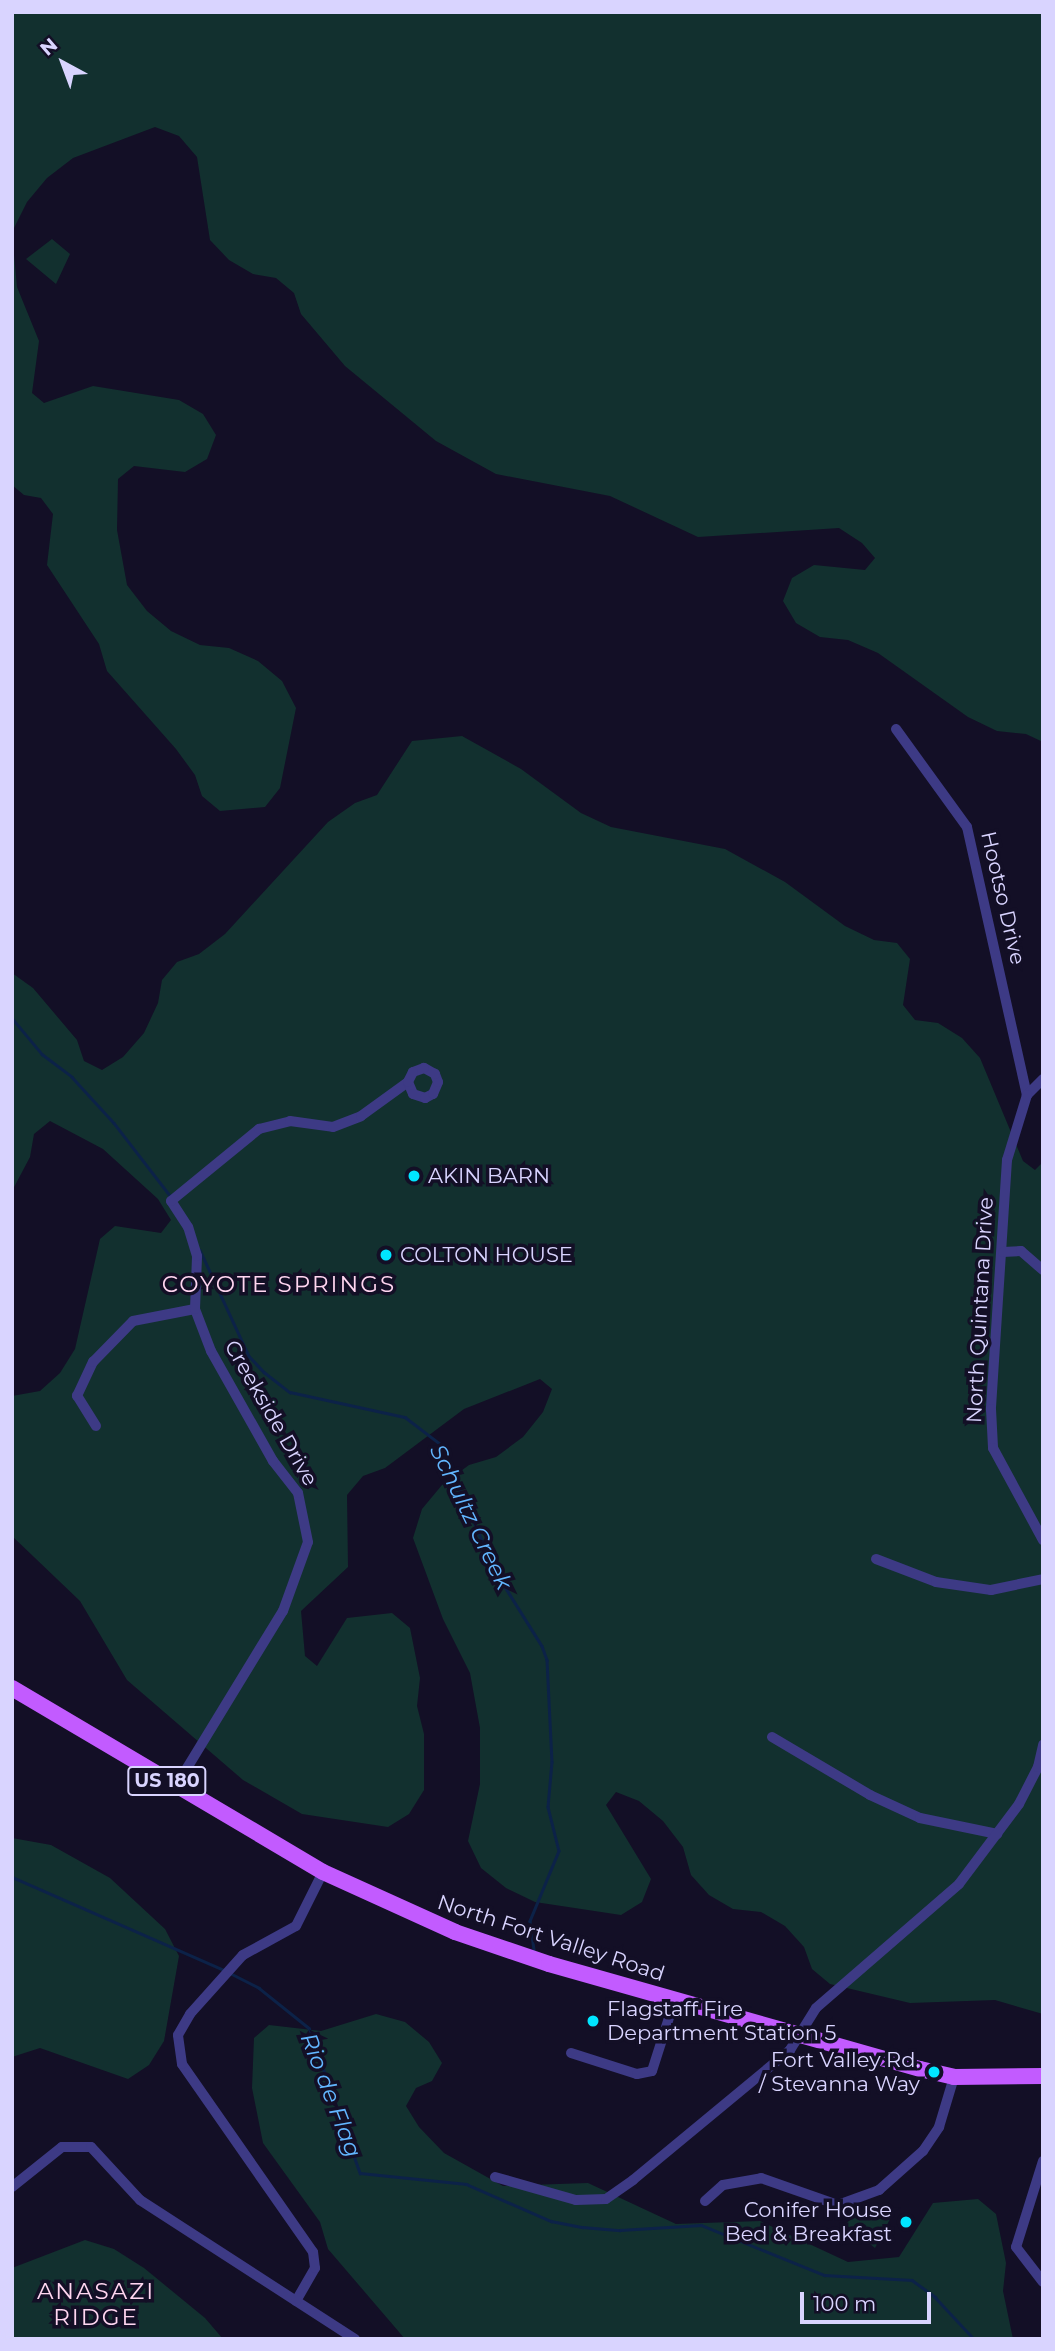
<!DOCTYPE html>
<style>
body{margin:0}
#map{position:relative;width:1055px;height:2351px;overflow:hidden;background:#130f26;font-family:Montserrat,sans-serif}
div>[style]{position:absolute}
.green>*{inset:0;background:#12302f}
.stream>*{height:2.5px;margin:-1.25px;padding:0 1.25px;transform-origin:1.25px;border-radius:1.25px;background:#0c2248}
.street>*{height:10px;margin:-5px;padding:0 5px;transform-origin:5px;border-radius:5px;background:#3d3a85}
.primary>*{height:16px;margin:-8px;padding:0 8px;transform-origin:8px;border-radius:8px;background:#c25bff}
.dots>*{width:19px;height:19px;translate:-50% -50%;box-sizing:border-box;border:4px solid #130f26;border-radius:50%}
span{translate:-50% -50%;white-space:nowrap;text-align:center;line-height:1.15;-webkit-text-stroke:7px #130f26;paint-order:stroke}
.shield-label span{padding:2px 5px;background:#130f26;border:2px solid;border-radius:5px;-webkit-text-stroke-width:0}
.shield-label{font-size:19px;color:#d9d4ff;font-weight:700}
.street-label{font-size:21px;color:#d9d4ff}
.poi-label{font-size:21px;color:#d9d4ff}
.left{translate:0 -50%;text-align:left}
.right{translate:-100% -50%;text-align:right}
.neighbourhood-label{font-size:23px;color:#ffd6f0;letter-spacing:2px}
.water-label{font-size:23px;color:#62b6ff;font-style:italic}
.frame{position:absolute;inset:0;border:14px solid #d9d4ff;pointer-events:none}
.north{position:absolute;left:28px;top:28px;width:70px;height:70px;-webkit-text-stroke:5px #130f26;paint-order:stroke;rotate:319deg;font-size:19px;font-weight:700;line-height:28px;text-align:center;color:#d9d4ff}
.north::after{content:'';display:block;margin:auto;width:24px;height:32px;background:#d9d4ff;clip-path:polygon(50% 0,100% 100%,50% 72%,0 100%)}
.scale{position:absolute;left:800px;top:2292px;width:131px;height:32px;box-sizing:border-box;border:4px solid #d9d4ff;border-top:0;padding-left:9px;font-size:21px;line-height:24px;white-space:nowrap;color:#d9d4ff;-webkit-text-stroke:5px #130f26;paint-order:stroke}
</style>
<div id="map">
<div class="green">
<div style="clip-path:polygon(12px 12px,1043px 12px,1043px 742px,1026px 734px,997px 731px,968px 717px,878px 653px,848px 640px,820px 637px,796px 623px,783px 601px,792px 578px,814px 565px,865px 570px,875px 558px,862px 543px,839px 528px,698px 537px,610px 496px,496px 474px,436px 441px,345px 366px,301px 314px,294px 293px,276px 278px,253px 274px,229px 260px,210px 240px,197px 157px,179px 136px,155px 127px,73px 158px,47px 178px,27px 202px,12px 232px)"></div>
<div style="clip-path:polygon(12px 233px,17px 287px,39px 341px,32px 393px,44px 403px,93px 386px,179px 400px,203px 414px,216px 435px,207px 459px,185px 472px,134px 466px,118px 479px,117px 530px,127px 585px,147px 611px,171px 631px,200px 645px,229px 648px,258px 661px,282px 681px,296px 708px,280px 788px,265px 807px,220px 811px,202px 796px,195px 775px,176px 749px,107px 671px,99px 644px,47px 565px,53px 514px,41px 498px,24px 495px,12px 485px)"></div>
<div style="clip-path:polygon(52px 239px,70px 254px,56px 284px,26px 259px)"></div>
<div style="clip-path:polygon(462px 736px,521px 769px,581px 813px,611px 827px,725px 849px,785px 882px,845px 926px,874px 940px,897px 943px,910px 959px,903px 1005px,915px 1020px,938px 1023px,962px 1038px,980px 1058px,1023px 1161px,1035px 1170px,1043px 1162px,1043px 2014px,995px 2000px,910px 2003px,830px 1984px,812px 1969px,804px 1947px,785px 1926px,761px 1912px,733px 1909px,709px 1895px,691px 1875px,683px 1847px,663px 1821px,639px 1801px,616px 1792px,606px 1805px,651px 1879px,642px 1902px,621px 1915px,535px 1902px,506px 1888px,481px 1868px,468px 1841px,480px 1784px,480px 1728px,470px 1673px,443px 1619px,413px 1538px,422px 1509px,442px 1485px,469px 1465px,496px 1457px,523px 1437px,543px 1412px,552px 1389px,540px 1379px,464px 1409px,385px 1468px,363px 1476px,347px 1495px,348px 1567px,301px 1611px,305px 1656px,317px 1666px,347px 1618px,392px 1613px,410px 1628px,420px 1678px,417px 1706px,424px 1734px,424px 1790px,409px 1814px,388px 1827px,302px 1814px,243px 1780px,127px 1680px,80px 1601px,12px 1536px,12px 1396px,40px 1391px,60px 1373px,75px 1349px,100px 1239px,115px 1226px,161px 1233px,171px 1220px,158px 1199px,103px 1149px,50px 1121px,34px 1134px,30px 1157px,12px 1191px,12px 973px,33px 988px,77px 1040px,84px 1061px,102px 1070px,123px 1057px,144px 1033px,158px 1003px,162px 980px,177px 962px,199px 954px,225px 934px,328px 822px,355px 803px,377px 795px,412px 741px)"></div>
<div style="clip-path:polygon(12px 1838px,51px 1845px,110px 1878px,165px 1929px,179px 1956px,164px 2041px,149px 2065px,128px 2079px,40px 2048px,12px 2057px)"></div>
<div style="clip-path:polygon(376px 2014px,405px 2022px,429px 2042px,442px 2063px,432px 2081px,416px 2088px,406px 2106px,419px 2127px,444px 2153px,503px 2186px,588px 2183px,676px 2224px,760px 2221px,848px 2262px,899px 2257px,933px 2203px,978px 2199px,996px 2214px,1006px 2263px,1003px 2291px,1013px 2339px,405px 2339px,328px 2249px,320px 2222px,263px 2143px,252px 2088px,254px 2038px,269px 2025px,321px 2031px)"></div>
<div style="clip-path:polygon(871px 2204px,890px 2219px,875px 2248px,845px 2224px)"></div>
<div style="clip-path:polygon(85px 2240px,114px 2249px,144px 2268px,205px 2318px,223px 2339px,12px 2339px,12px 2268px)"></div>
</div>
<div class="stream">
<div style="left:12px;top:1018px;width:47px;rotate:50.2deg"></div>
<div style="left:42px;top:1054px;width:38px;rotate:37deg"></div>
<div style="left:72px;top:1077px;width:62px;rotate:47.6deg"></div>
<div style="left:114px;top:1123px;width:95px;rotate:52.3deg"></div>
<div style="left:200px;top:1250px;width:117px;rotate:65.2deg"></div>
<div style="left:249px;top:1356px;width:22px;rotate:47deg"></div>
<div style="left:264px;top:1372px;width:33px;rotate:38deg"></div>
<div style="left:290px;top:1392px;width:118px;rotate:12.3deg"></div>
<div style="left:405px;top:1417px;width:43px;rotate:37.4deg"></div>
<div style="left:439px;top:1443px;width:143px;rotate:66.1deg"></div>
<div style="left:497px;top:1574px;width:85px;rotate:58deg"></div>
<div style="left:542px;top:1646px;width:15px;rotate:70deg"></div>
<div style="left:547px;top:1660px;width:102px;rotate:87.2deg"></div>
<div style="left:552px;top:1762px;width:45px;rotate:95.1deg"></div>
<div style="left:548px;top:1807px;width:45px;rotate:76deg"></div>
<div style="left:559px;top:1851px;width:76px;rotate:112.5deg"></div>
<div style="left:530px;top:1921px;width:30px;rotate:82deg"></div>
<div style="left:12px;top:1877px;width:232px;rotate:23.7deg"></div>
<div style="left:230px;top:1973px;width:33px;rotate:27deg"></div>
<div style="left:259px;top:1988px;width:64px;rotate:38.7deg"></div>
<div style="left:309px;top:2028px;width:154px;rotate:70.6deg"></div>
<div style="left:360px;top:2173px;width:107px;rotate:5.9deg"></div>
<div style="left:466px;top:2184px;width:93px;rotate:23.5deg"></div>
<div style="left:551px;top:2221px;width:32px;rotate:11deg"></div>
<div style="left:582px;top:2227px;width:38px;rotate:5deg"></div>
<div style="left:620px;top:2230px;width:81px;rotate:-3.5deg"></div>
<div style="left:701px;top:2225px;width:133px;rotate:22.1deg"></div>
<div style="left:824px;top:2275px;width:88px;rotate:3.3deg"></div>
<div style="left:912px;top:2280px;width:29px;rotate:36deg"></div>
<div style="left:935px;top:2297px;width:57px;rotate:47.1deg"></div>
</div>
<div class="street">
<div style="left:896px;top:729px;width:121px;rotate:54.1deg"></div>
<div style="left:967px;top:827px;width:275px;rotate:77.4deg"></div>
<div style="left:1043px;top:1079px;width:23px;rotate:135deg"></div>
<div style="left:1027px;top:1095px;width:68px;rotate:107.1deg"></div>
<div style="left:1007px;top:1160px;width:250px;rotate:93.7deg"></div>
<div style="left:991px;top:1409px;width:39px;rotate:87deg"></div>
<div style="left:993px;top:1448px;width:105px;rotate:61.5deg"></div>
<div style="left:1003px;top:1252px;width:18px;rotate:-3deg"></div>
<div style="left:1021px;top:1251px;width:29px;rotate:41deg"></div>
<div style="left:96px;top:1426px;width:36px;rotate:-122deg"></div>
<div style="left:77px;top:1396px;width:38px;rotate:-65deg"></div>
<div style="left:93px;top:1362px;width:57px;rotate:-45.7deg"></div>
<div style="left:133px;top:1321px;width:63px;rotate:-11deg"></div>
<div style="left:876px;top:1559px;width:64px;rotate:21deg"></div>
<div style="left:936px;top:1582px;width:56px;rotate:8.3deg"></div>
<div style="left:991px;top:1590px;width:53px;rotate:-11.9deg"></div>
<div style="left:772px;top:1737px;width:114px;rotate:30.6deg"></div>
<div style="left:870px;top:1795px;width:55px;rotate:24.7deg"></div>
<div style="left:920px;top:1818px;width:79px;rotate:11.7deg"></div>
<div style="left:176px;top:1786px;width:205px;rotate:-58.6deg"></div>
<div style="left:283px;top:1611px;width:73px;rotate:-70.1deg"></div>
<div style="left:308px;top:1542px;width:50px;rotate:-101.5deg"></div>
<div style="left:298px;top:1493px;width:41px;rotate:-128deg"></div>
<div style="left:273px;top:1461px;width:126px;rotate:-119.4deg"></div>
<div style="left:211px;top:1351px;width:45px;rotate:-110.9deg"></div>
<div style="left:195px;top:1309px;width:53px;rotate:-87.8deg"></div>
<div style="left:197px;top:1256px;width:30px;rotate:-107deg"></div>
<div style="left:188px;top:1227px;width:31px;rotate:-123deg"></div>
<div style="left:171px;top:1201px;width:114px;rotate:-39.3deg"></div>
<div style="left:259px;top:1129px;width:32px;rotate:-14deg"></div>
<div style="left:290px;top:1121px;width:43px;rotate:7.9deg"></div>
<div style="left:333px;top:1127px;width:30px;rotate:-21deg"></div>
<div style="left:361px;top:1116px;width:58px;rotate:-35.9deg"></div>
<div style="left:408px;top:1082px;width:13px;rotate:67deg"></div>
<div style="left:413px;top:1094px;width:13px;rotate:18deg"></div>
<div style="left:425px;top:1098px;width:9px;rotate:-27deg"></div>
<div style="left:433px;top:1094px;width:13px;rotate:-67deg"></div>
<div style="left:438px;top:1082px;width:9px;rotate:-111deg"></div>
<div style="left:435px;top:1074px;width:13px;rotate:-151deg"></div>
<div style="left:424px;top:1068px;width:12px;rotate:160deg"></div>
<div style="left:413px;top:1072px;width:11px;rotate:117deg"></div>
<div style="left:571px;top:2053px;width:69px;rotate:17.7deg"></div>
<div style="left:637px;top:2074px;width:15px;rotate:-11deg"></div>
<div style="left:652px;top:2071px;width:76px;rotate:-72.3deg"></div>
<div style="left:1043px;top:2161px;width:90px;rotate:107.4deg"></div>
<div style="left:1016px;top:2247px;width:44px;rotate:52.4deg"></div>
<div style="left:495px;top:2177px;width:84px;rotate:15.9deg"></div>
<div style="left:576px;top:2200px;width:30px;rotate:-2deg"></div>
<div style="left:606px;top:2199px;width:33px;rotate:-35deg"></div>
<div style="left:633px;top:2180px;width:204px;rotate:-39.6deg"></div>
<div style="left:790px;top:2050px;width:49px;rotate:-58.2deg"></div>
<div style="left:816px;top:2008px;width:189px;rotate:-40.9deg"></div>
<div style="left:959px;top:1884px;width:100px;rotate:-53.1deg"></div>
<div style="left:1019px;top:1804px;width:42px;rotate:-62.8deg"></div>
<div style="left:1038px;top:1767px;width:23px;rotate:-77deg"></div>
<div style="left:12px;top:2187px;width:64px;rotate:-38.7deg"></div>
<div style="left:62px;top:2147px;width:29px"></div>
<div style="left:91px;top:2147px;width:72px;rotate:47.2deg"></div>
<div style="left:140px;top:2200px;width:256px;rotate:32.9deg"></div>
<div style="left:705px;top:2201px;width:24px;rotate:-42deg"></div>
<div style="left:723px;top:2185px;width:39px;rotate:-10deg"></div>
<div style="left:761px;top:2178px;width:82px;rotate:19.3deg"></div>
<div style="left:838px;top:2205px;width:44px;rotate:-20.1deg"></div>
<div style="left:879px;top:2190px;width:59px;rotate:-41.6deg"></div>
<div style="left:923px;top:2151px;width:29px;rotate:-56deg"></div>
<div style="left:939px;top:2127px;width:52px;rotate:-73.3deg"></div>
<div style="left:296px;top:2301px;width:38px;rotate:-60deg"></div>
<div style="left:315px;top:2268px;width:16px;rotate:-97deg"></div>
<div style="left:313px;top:2252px;width:229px;rotate:-124.9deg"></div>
<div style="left:182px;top:2064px;width:29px;rotate:-98deg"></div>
<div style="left:178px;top:2035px;width:24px;rotate:-60deg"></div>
<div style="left:190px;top:2014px;width:79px;rotate:-48.1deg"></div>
<div style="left:243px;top:1955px;width:60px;rotate:-28.7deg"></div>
<div style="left:296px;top:1926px;width:60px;rotate:-63.4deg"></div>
</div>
<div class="primary">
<div style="left:12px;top:1688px;width:361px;rotate:30.6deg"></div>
<div style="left:323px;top:1872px;width:145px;rotate:24.4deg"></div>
<div style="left:455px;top:1932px;width:99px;rotate:18.8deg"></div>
<div style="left:549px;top:1964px;width:386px;rotate:15.8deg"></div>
<div style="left:920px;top:2069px;width:35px;rotate:13deg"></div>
<div style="left:954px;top:2077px;width:89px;rotate:-0.6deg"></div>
</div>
<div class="dots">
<div style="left:414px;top:1176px;background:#00e5ff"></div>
<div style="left:386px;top:1255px;background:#00e5ff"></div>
<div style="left:593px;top:2021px;background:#00e5ff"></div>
<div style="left:934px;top:2072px;background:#00e5ff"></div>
<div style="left:906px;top:2222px;background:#00e5ff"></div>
</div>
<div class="shield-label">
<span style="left:167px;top:1781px">US 180</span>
</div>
<div class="street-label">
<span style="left:1003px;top:898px;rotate:77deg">Hootso Drive</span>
<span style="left:980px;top:1310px;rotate:-87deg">North Quintana Drive</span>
<span style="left:271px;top:1413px;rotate:60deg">Creekside Drive</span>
<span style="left:551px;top:1938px;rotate:18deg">North Fort Valley Road</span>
</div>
<div class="poi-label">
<span class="left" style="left:428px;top:1176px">AKIN BARN</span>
<span class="left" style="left:400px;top:1255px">COLTON HOUSE</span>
<span class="left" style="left:607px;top:2021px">Flagstaff Fire<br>Department Station 5</span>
<span class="right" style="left:920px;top:2072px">Fort Valley Rd.<br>/ Stevanna Way</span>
<span class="right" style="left:892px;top:2222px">Conifer House<br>Bed &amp; Breakfast</span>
</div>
<div class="neighbourhood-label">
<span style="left:279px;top:1284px">COYOTE SPRINGS</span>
<span style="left:96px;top:2304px">ANASAZI<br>RIDGE</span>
</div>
<div class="water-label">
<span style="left:471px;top:1517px;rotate:64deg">Schultz Creek</span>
<span style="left:331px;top:2095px;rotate:69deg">Rio de Flag</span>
</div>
<div class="frame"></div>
<div class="north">N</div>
<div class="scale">100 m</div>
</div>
